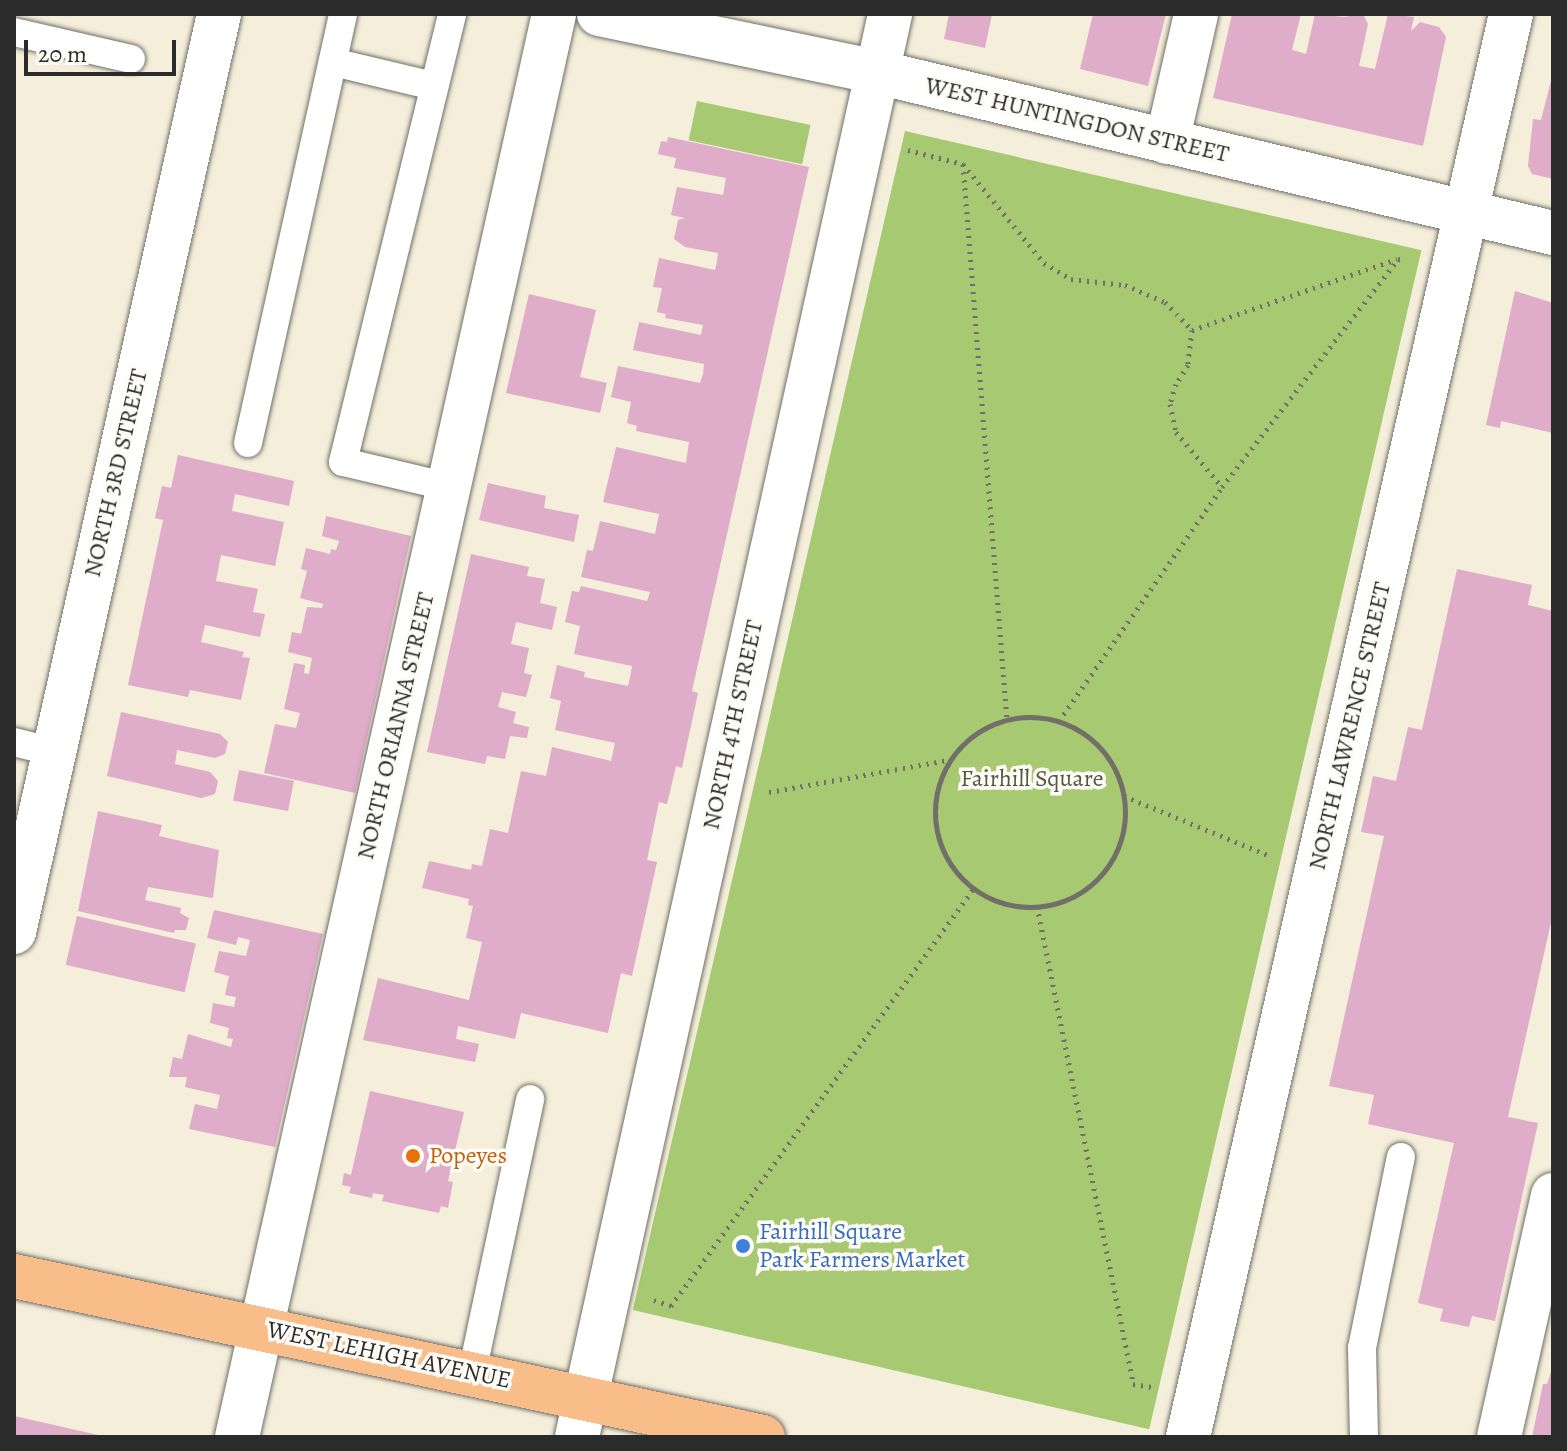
<!DOCTYPE html>
<style>
body{margin:0}
#map{position:relative;width:1567px;height:1451px;overflow:hidden;background:#f4eeda;font-family:Alegreya,serif}
div>[style]{position:absolute}
.green>*{inset:0;background:#a6c972;transform-origin:0 0}
.building>*{inset:0;background:#dfacc9;transform-origin:0 0}
.path>*{height:5px;margin-top:-2.5px;transform-origin:0;background:repeating-linear-gradient(90deg,#716f68 0 2px,transparent 0 8px)}
.path>.ring{margin:-2.5px;padding:0;box-sizing:content-box;background:none;border:5px solid #716f68;border-radius:50%}
.roads{filter:drop-shadow(0 0 2px #716f68) drop-shadow(0 0 2px #716f68)}
.service>*{height:28px;margin:-14px;padding:0 14px;transform-origin:14px;border-radius:14px;background:#fff}
.minor>*{height:44px;margin:-22px;padding:0 22px;transform-origin:22px;border-radius:22px;background:#fff}
.tertiary>*{height:44px;margin:-22px;padding:0 22px;transform-origin:22px;border-radius:22px;background:#fff}
.primary>*{height:44px;margin:-22px;padding:0 22px;transform-origin:22px;border-radius:22px;background:#f8bd89}
.dots>*{width:22px;height:22px;translate:-50% -50%;box-sizing:border-box;border:4px solid #fdfcf7;border-radius:50%}
span{translate:-50% -50%;white-space:nowrap;text-align:center;line-height:1.15;-webkit-text-stroke:7px #fdfcf7;paint-order:stroke}
.street-label{font-size:24px;color:#2b2b2b}
.park-label{font-size:24px;color:#505a40}
.food-label{font-size:24px;color:#c56008}
.left{translate:0 -50%;text-align:left}
.shop-label{font-size:24px;color:#366cbe}
.frame{position:absolute;inset:0;border:16px solid #2b2b2b;pointer-events:none}
.scale{position:absolute;left:24px;top:40px;width:152px;height:36px;box-sizing:border-box;border:4px solid #2b2b2b;border-top:0;padding-left:10px;font-size:24px;line-height:28px;white-space:nowrap;color:#2b2b2b;-webkit-text-stroke:6px #fdfcf7;paint-order:stroke}
</style>
<div id="map">
<div class="green">
<div style="left:697px;top:101px;width:116px;height:40px;rotate:12deg"></div>
<div style="left:905px;top:131px;width:530px;height:1210px;rotate:13deg"></div>
</div>
<div class="building">
<div style="clip-path:polygon(949px 14px,992px 14px,985px 48px,944px 39px)"></div>
<div style="clip-path:polygon(1093px 14px,1166px 14px,1148px 86px,1080px 69px)"></div>
<div style="clip-path:polygon(1232px 14px,1301px 14px,1292px 50px,1306px 54px,1315px 14px,1344px 17px,1363px 14px,1368px 24px,1359px 66px,1375px 69px,1388px 14px,1414px 17px,1411px 31px,1420px 22px,1439px 27px,1446px 37px,1423px 146px,1213px 98px)"></div>
<div style="clip-path:polygon(1553px 73px,1553px 179px,1532px 174px,1528px 166px,1533px 119px,1541px 120px)"></div>
<div style="clip-path:polygon(668px 137px,809px 167px,692px 691px,698px 693px,682px 768px,676px 766px,667px 804px,659px 802px,647px 860px,657px 862px,632px 976px,621px 973px,608px 1033px,521px 1013px,515px 1039px,458px 1026px,456px 1039px,479px 1044px,475px 1062px,363px 1040px,378px 978px,469px 1000px,482px 942px,466px 938px,473px 906px,468px 905px,469px 899px,422px 888px,429px 861px,471px 870px,472px 864px,482px 866px,490px 829px,508px 833px,521px 771px,546px 776px,552px 747px,611px 761px,615px 743px,555px 730px,561px 701px,550px 698px,557px 665px,585px 672px,584px 677px,628px 686px,630px 677px,632px 666px,574px 654px,580px 626px,565px 622px,572px 591px,579px 592px,581px 586px,647px 601px,650px 592px,581px 577px,587px 550px,593px 551px,600px 521px,655px 534px,659px 514px,603px 502px,616px 447px,686px 463px,689px 442px,636px 431px,637px 426px,627px 423px,631px 402px,611px 397px,618px 366px,700px 383px,703px 374px,704px 364px,633px 350px,639px 322px,701px 335px,703px 325px,665px 318px,666px 314px,657px 312px,662px 288px,653px 287px,659px 258px,715px 270px,717px 261px,718px 253px,685px 247px,674px 239px,678px 220px,685px 218px,671px 215px,677px 187px,723px 195px,726px 178px,674px 168px,676px 158px,658px 154px,661px 141px,667px 142px)"></div>
<div style="clip-path:polygon(1515px 291px,1553px 303px,1553px 433px,1501px 421px,1500px 428px,1486px 425px)"></div>
<div style="clip-path:polygon(529px 294px,596px 310px,580px 377px,607px 383px,600px 413px,506px 393px)"></div>
<div style="clip-path:polygon(178px 455px,294px 481px,289px 506px,235px 494px,232px 511px,284px 522px,275px 566px,221px 555px,216px 581px,258px 589px,253px 612px,265px 614px,260px 637px,205px 625px,201px 642px,244px 652px,242px 657px,250px 658px,241px 700px,190px 690px,188px 697px,128px 685px,163px 520px,155px 518px,162px 486px,171px 488px)"></div>
<div style="clip-path:polygon(488px 483px,546px 496px,544px 508px,579px 515px,574px 542px,479px 520px)"></div>
<div style="clip-path:polygon(326px 516px,411px 536px,355px 793px,264px 773px,275px 724px,296px 728px,300px 713px,284px 709px,294px 663px,305px 665px,304px 673px,309px 674px,312px 658px,288px 652px,292px 632px,301px 634px,307px 607px,322px 608px,323px 604px,300px 598px,307px 571px,301px 569px,306px 548px,330px 554px,331px 549px,336px 550px,339px 541px,322px 536px)"></div>
<div style="clip-path:polygon(471px 554px,529px 567px,527px 576px,545px 579px,540px 603px,557px 607px,552px 630px,516px 622px,511px 644px,529px 648px,524px 673px,532px 675px,526px 697px,502px 692px,498px 707px,516px 712px,513px 723px,529px 727px,527px 738px,510px 736px,505px 759px,487px 756px,485px 764px,427px 752px)"></div>
<div style="clip-path:polygon(1457px 569px,1532px 585px,1528px 605px,1553px 611px,1553px 913px,1508px 1117px,1538px 1123px,1495px 1321px,1472px 1316px,1469px 1327px,1440px 1321px,1443px 1309px,1418px 1303px,1454px 1143px,1368px 1124px,1374px 1095px,1329px 1086px,1384px 836px,1361px 832px,1373px 776px,1396px 781px,1408px 727px,1422px 730px)"></div>
<div style="clip-path:polygon(121px 712px,220px 734px,228px 742px,225px 754px,215px 758px,177px 750px,175px 764px,210px 772px,218px 781px,215px 794px,201px 798px,107px 776px)"></div>
<div style="left:239px;top:770px;width:56px;height:31px;rotate:11deg"></div>
<div style="clip-path:polygon(98px 811px,162px 825px,159px 836px,219px 850px,213px 898px,148px 887px,145px 900px,181px 908px,180px 913px,189px 918px,186px 930px,175px 930px,174px 933px,78px 911px)"></div>
<div style="clip-path:polygon(214px 910px,323px 934px,275px 1147px,189px 1129px,195px 1104px,217px 1109px,220px 1095px,185px 1087px,187px 1077px,169px 1077px,173px 1057px,182px 1059px,188px 1034px,231px 1047px,233px 1039px,227px 1038px,229px 1028px,210px 1023px,213px 1003px,234px 1007px,236px 997px,225px 995px,229px 976px,214px 972px,219px 951px,246px 956px,250px 940px,238px 937px,236px 945px,207px 938px)"></div>
<div style="left:77px;top:916px;width:122px;height:50px;rotate:13deg"></div>
<div style="clip-path:polygon(370px 1091px,464px 1112px,448px 1181px,453px 1182px,448px 1208px,441px 1206px,439px 1213px,382px 1201px,384px 1195px,373px 1193px,372px 1198px,349px 1193px,351px 1187px,342px 1185px,344px 1173px,351px 1175px)"></div>
<div style="clip-path:polygon(1553px 1366px,1553px 1437px,1532px 1437px,1543px 1384px,1547px 1384px)"></div>
<div style="clip-path:polygon(14px 1416px,103px 1436px,103px 1437px,14px 1437px)"></div>
</div>
<div class="path">
<div style="left:908px;top:150px;width:57px;rotate:14.3deg"></div>
<div style="left:963px;top:164px;width:559px;rotate:85.48deg"></div>
<div style="left:963px;top:164px;width:128px;rotate:50.7deg"></div>
<div style="left:1044px;top:263px;width:31px;rotate:31deg"></div>
<div style="left:1071px;top:279px;width:54px;rotate:6.3deg"></div>
<div style="left:1125px;top:285px;width:43px;rotate:23deg"></div>
<div style="left:1165px;top:302px;width:39px;rotate:46deg"></div>
<div style="left:1192px;top:330px;width:35px;rotate:97deg"></div>
<div style="left:1188px;top:365px;width:22px;rotate:122deg"></div>
<div style="left:1176px;top:384px;width:21px;rotate:107deg"></div>
<div style="left:1170px;top:404px;width:29px;rotate:78deg"></div>
<div style="left:1176px;top:432px;width:72px;rotate:50.1deg"></div>
<div style="left:1192px;top:330px;width:217px;rotate:-19.1deg"></div>
<div class="ring" style="left:935px;top:717px;width:185px;height:185px"></div>
<div style="left:1059px;top:721px;width:285px;rotate:-55.1deg"></div>
<div style="left:1222px;top:487px;width:288px;rotate:-52.3deg"></div>
<div style="left:1398px;top:259px;width:8px;rotate:7deg"></div>
<div style="left:769px;top:792px;width:182px;rotate:-10.1deg"></div>
<div style="left:1124px;top:796px;width:158px;rotate:22.3deg"></div>
<div style="left:1037px;top:906px;width:488px;rotate:78.6deg"></div>
<div style="left:1133px;top:1384px;width:19px;rotate:9deg"></div>
<div style="left:654px;top:1300px;width:18px;rotate:19deg"></div>
<div style="left:671px;top:1306px;width:516px;rotate:-54.06deg"></div>
</div>
<div class="roads">
<div class="service">
<div style="left:14px;top:32px;width:120px;rotate:13deg"></div>
<div style="left:333px;top:62px;width:104px;rotate:13.4deg"></div>
<div style="left:248px;top:443px;width:439px;rotate:-77.5deg"></div>
<div style="left:449px;top:487px;width:109px;rotate:-166.7deg"></div>
<div style="left:343px;top:462px;width:461px;rotate:-76.3deg"></div>
<div style="left:14px;top:742px;width:41px;rotate:14deg"></div>
<div style="left:472px;top:1373px;width:280px;rotate:-78deg"></div>
<div style="left:1364px;top:1437px;width:89px;rotate:-91.3deg"></div>
<div style="left:1362px;top:1348px;width:195px;rotate:-78.5deg"></div>
</div>
<div class="minor">
<div style="left:599px;top:14px;width:284px;rotate:11.8deg"></div>
<div style="left:877px;top:72px;width:695px;rotate:13.4deg"></div>
<div style="left:1167px;top:142px;width:131px;rotate:-77.2deg"></div>
<div style="left:237px;top:1437px;width:1458px;rotate:-77.44deg"></div>
<div style="left:577px;top:1437px;width:1457px;rotate:-77.59deg"></div>
<div style="left:1188px;top:1437px;width:1459px;rotate:-77.21deg"></div>
<div style="left:1499px;top:1437px;width:248px;rotate:-77.4deg"></div>
</div>
<div class="tertiary">
<div style="left:14px;top:932px;width:941px;rotate:-77.41deg"></div>
</div>
<div class="primary">
<div style="left:14px;top:1276px;width:766px;rotate:12.13deg"></div>
</div>
</div>
<div class="dots">
<div style="left:413px;top:1156px;background:#e8710a"></div>
<div style="left:743px;top:1246px;background:#3f7fe0"></div>
</div>
<div class="street-label">
<span style="left:1077px;top:120px;rotate:13deg">WEST HUNTINGDON STREET</span>
<span style="left:116px;top:473px;rotate:-77deg">NORTH 3RD STREET</span>
<span style="left:733px;top:725px;rotate:-78deg">NORTH 4TH STREET</span>
<span style="left:396px;top:726px;rotate:-77deg">NORTH ORIANNA STREET</span>
<span style="left:1350px;top:726px;rotate:-77deg">NORTH LAWRENCE STREET</span>
<span style="left:389px;top:1355px;rotate:12deg">WEST LEHIGH AVENUE</span>
</div>
<div class="park-label">
<span style="left:1032px;top:779px">Fairhill Square</span>
</div>
<div class="food-label">
<span class="left" style="left:429px;top:1156px">Popeyes</span>
</div>
<div class="shop-label">
<span class="left" style="left:759px;top:1246px">Fairhill Square<br>Park Farmers Market</span>
</div>
<div class="frame"></div>
<div class="scale">20 m</div>
</div>
